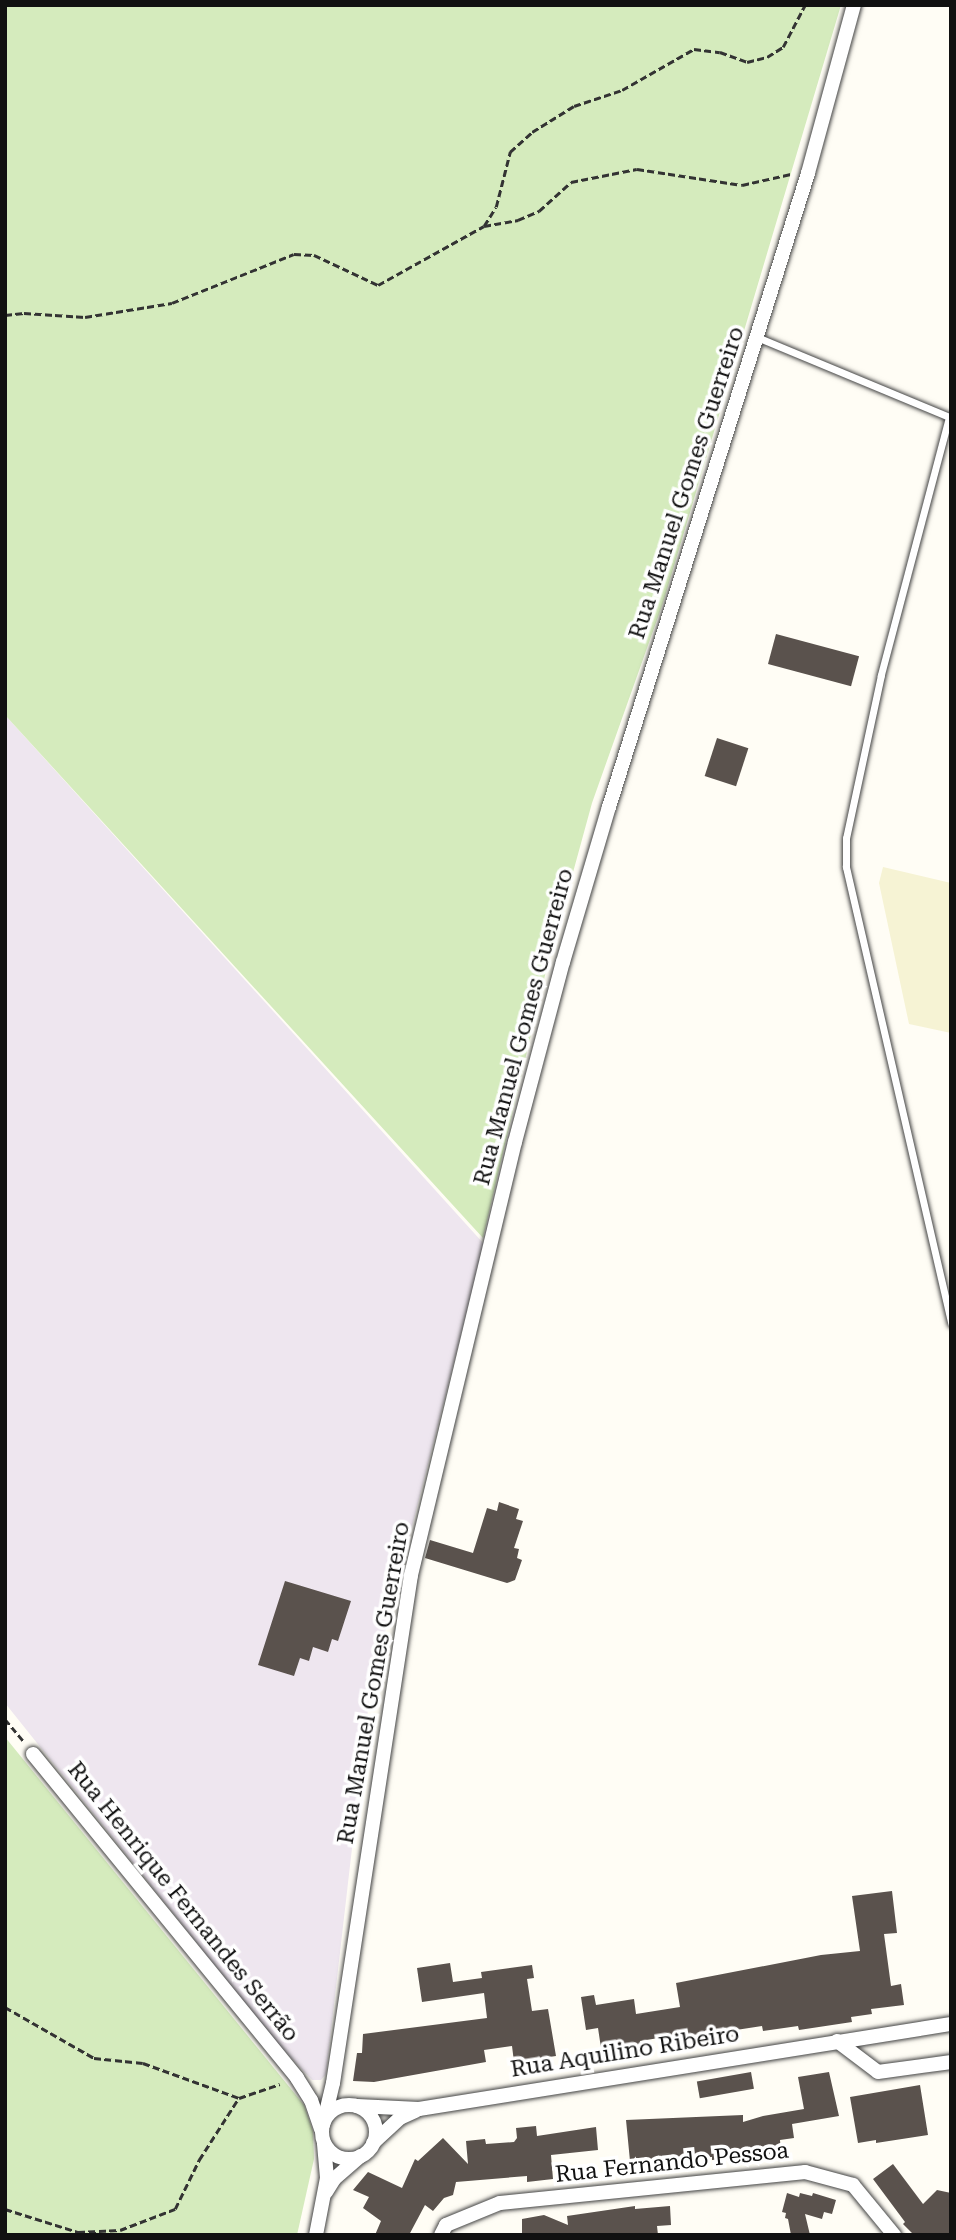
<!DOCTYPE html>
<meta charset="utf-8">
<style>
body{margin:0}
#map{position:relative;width:956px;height:2240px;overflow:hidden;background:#fffdf5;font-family:"Roboto Serif",serif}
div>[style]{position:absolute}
.industrial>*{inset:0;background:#eee6ef}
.farmland>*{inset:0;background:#f6f3d4}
.green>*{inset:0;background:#d5ebbd}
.building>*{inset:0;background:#5a524d;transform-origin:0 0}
.path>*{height:2.5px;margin-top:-1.25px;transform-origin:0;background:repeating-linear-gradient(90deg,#333 0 7px,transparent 0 10.5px)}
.roads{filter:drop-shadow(0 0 2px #444) drop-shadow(0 0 2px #444)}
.service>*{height:7px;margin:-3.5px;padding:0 3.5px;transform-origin:3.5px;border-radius:3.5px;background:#fff}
.minor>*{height:14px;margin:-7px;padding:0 7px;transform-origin:7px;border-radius:7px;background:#fff}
.minor>.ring{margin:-7px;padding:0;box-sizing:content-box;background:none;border:14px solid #fff;border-radius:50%}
span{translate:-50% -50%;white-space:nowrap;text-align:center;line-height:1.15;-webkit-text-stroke:7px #fff;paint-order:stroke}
.street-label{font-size:23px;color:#111}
.frame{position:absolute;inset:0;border:7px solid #111;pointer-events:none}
</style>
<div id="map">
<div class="industrial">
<div style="clip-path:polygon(5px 715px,484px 1244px,370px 1692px,326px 2074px,321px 2080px,312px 2080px,277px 2043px,5px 1703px)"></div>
</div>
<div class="farmland">
<div style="clip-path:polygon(883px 867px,951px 883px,951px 1033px,909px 1024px,879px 883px)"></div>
</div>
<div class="green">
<div style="clip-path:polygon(5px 5px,841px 5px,663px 603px,592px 803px,546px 971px,483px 1238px,5px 715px)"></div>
<div style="clip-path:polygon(5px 1737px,304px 2105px,313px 2131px,314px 2159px,297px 2235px,5px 2235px)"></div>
</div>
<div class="building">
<div style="left:776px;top:634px;width:86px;height:31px;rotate:15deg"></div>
<div style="left:717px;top:738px;width:33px;height:40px;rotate:18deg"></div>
<div style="clip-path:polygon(499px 1502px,519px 1509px,516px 1519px,523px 1521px,514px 1548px,519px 1549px,517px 1558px,522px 1560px,515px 1580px,507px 1583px,425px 1558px,430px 1540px,473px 1553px,487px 1508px,497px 1511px)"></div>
<div style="clip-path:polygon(285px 1581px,351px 1601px,338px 1641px,332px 1639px,328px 1652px,313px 1647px,309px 1661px,300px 1658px,294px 1676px,258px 1665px)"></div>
<div style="clip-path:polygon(892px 1891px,897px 1933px,884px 1934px,891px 1986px,901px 1984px,904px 2005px,871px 2009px,872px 2014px,851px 2017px,852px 2022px,799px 2030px,798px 2026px,763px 2031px,762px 2026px,736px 2030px,738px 2038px,730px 2039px,731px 2042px,693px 2048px,692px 2044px,686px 2045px,684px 2034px,640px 2041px,641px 2046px,601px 2048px,598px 2028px,586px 2030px,581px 1997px,594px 1995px,596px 2005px,634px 1999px,636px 2014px,680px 2007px,676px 1983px,821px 1955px,860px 1951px,852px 1896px)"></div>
<div style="clip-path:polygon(450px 1963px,453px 1982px,482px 1978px,481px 1972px,532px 1965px,534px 1978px,527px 1979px,532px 2011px,548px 2009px,556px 2056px,514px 2062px,512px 2046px,484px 2050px,486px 2062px,374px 2082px,353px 2081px,357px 2053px,362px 2053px,363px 2034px,487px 2018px,484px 1993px,422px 2002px,417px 1968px)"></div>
<div style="left:751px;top:2072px;width:17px;height:55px;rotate:80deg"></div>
<div style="clip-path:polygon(829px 2072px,839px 2116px,792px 2124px,794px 2138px,780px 2140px,781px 2153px,712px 2160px,712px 2157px,630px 2161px,626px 2120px,743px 2115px,743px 2122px,763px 2116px,804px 2109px,798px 2077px)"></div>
<div style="clip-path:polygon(920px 2085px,928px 2135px,876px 2143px,876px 2140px,858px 2143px,850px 2097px)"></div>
<div style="clip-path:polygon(536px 2126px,537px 2136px,596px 2127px,598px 2150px,551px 2155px,553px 2179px,527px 2182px,527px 2176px,456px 2182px,453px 2195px,444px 2198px,433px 2211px,425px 2205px,409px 2235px,375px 2235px,381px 2221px,363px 2208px,369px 2197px,353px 2190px,368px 2172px,402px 2188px,415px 2159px,418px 2161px,443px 2138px,468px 2164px,466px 2141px,485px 2139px,486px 2144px,514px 2142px,517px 2138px,516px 2128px)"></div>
<div style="clip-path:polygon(893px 2164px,923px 2204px,937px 2190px,951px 2193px,951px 2235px,914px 2235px,903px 2224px,905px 2222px,873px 2179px)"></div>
<div style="clip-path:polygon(787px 2193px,799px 2197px,800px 2193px,812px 2196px,813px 2193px,836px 2200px,832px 2214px,824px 2212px,822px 2219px,805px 2214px,810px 2235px,791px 2235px,788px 2219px,785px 2218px,786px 2213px,782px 2212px)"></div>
<div style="clip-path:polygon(635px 2206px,635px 2209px,670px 2206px,671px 2225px,657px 2226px,658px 2235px,522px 2235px,522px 2219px,544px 2215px,568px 2225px,567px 2216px)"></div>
</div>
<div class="path">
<div style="left:484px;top:226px;width:22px;rotate:-58deg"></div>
<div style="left:496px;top:207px;width:57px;rotate:-75.7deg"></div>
<div style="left:510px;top:152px;width:30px;rotate:-42deg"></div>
<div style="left:532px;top:132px;width:49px;rotate:-31.8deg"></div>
<div style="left:574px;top:106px;width:51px;rotate:-18.4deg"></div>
<div style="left:622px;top:90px;width:83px;rotate:-29.7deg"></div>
<div style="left:694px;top:49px;width:26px;rotate:7deg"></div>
<div style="left:720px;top:52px;width:29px;rotate:20deg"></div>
<div style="left:747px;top:62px;width:21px;rotate:-14deg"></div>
<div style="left:767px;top:57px;width:19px;rotate:-32deg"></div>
<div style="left:783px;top:47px;width:47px;rotate:-62.4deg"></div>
<div style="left:5px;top:315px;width:19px;rotate:-6deg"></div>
<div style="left:24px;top:313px;width:61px;rotate:3.8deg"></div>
<div style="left:85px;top:317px;width:88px;rotate:-9.1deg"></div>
<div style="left:172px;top:303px;width:131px;rotate:-21.9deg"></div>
<div style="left:294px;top:254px;width:20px;rotate:3deg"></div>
<div style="left:314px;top:255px;width:71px;rotate:25.1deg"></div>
<div style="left:378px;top:285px;width:121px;rotate:-29.1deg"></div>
<div style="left:484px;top:226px;width:35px;rotate:-10deg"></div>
<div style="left:518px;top:220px;width:23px;rotate:-23deg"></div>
<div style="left:539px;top:211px;width:43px;rotate:-42.2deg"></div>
<div style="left:571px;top:182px;width:67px;rotate:-11.1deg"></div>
<div style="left:637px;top:169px;width:106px;rotate:8.7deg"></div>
<div style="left:742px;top:185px;width:50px;rotate:-12.7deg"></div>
<div style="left:5px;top:1719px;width:31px;rotate:50deg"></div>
<div style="left:5px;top:2007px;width:103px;rotate:29.8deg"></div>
<div style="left:94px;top:2058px;width:49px;rotate:5.8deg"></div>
<div style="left:143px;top:2063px;width:102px;rotate:20deg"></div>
<div style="left:239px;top:2098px;width:43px;rotate:-18.9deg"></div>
<div style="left:5px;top:2209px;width:77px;rotate:17.5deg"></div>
<div style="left:78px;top:2232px;width:42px;rotate:-2.7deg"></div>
<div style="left:120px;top:2230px;width:59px;rotate:-20.9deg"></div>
<div style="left:175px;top:2209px;width:55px;rotate:-63.9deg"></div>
<div style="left:199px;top:2160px;width:72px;rotate:-57.4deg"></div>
</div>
<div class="roads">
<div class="service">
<div style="left:757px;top:337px;width:208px;rotate:22.6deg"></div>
<div style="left:949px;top:417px;width:267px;rotate:104.8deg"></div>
<div style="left:881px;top:675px;width:167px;rotate:102.1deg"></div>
<div style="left:846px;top:838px;width:29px;rotate:90deg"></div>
<div style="left:846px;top:867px;width:468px;rotate:77deg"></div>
</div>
<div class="minor">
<div style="left:33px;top:1754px;width:418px;rotate:50.8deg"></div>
<div style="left:297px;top:2078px;width:26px;rotate:58deg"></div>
<div style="left:311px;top:2100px;width:31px;rotate:71deg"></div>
<div style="left:837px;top:2041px;width:51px;rotate:37.1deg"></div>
<div style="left:878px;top:2072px;width:74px;rotate:-7.8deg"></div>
<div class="ring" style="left:322px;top:2105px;width:40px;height:40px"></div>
<div style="left:357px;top:2106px;width:62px;rotate:2.8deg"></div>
<div style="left:419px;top:2109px;width:539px;rotate:-9.08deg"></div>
<div style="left:323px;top:2125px;width:43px;rotate:-76.6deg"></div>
<div style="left:333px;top:2083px;width:514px;rotate:-81.27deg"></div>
<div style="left:411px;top:1575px;width:445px;rotate:-76.5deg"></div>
<div style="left:515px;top:1142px;width:186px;rotate:-75.1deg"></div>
<div style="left:563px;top:962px;width:162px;rotate:-73.5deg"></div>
<div style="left:609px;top:807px;width:664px;rotate:-72.57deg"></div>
<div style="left:808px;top:173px;width:174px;rotate:-74.7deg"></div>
<div style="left:373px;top:2143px;width:37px;rotate:-43deg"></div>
<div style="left:400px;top:2118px;width:17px;rotate:-25deg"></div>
<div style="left:326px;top:2192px;width:15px;rotate:-58deg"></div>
<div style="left:334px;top:2179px;width:35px;rotate:-41deg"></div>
<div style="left:316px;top:2235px;width:58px;rotate:-79.1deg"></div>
<div style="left:327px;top:2178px;width:35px;rotate:-95deg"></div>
<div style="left:441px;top:2235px;width:11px;rotate:-63deg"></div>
<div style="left:446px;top:2225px;width:58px;rotate:-22.2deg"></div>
<div style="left:500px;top:2203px;width:307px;rotate:-5.8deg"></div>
<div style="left:805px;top:2172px;width:50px;rotate:15.2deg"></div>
<div style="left:853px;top:2185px;width:65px;rotate:50.6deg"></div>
</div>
</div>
<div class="street-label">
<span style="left:687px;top:483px;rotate:-72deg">Rua Manuel Gomes Guerreiro</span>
<span style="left:524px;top:1027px;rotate:-75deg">Rua Manuel Gomes Guerreiro</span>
<span style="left:374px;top:1683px;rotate:-80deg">Rua Manuel Gomes Guerreiro</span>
<span style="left:183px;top:1902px;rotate:51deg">Rua Henrique Fernandes Serrão</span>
<span style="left:625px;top:2052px;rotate:-9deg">Rua Aquilino Ribeiro</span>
<span style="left:672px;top:2163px;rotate:-6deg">Rua Fernando Pessoa</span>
</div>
<div class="frame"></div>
</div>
